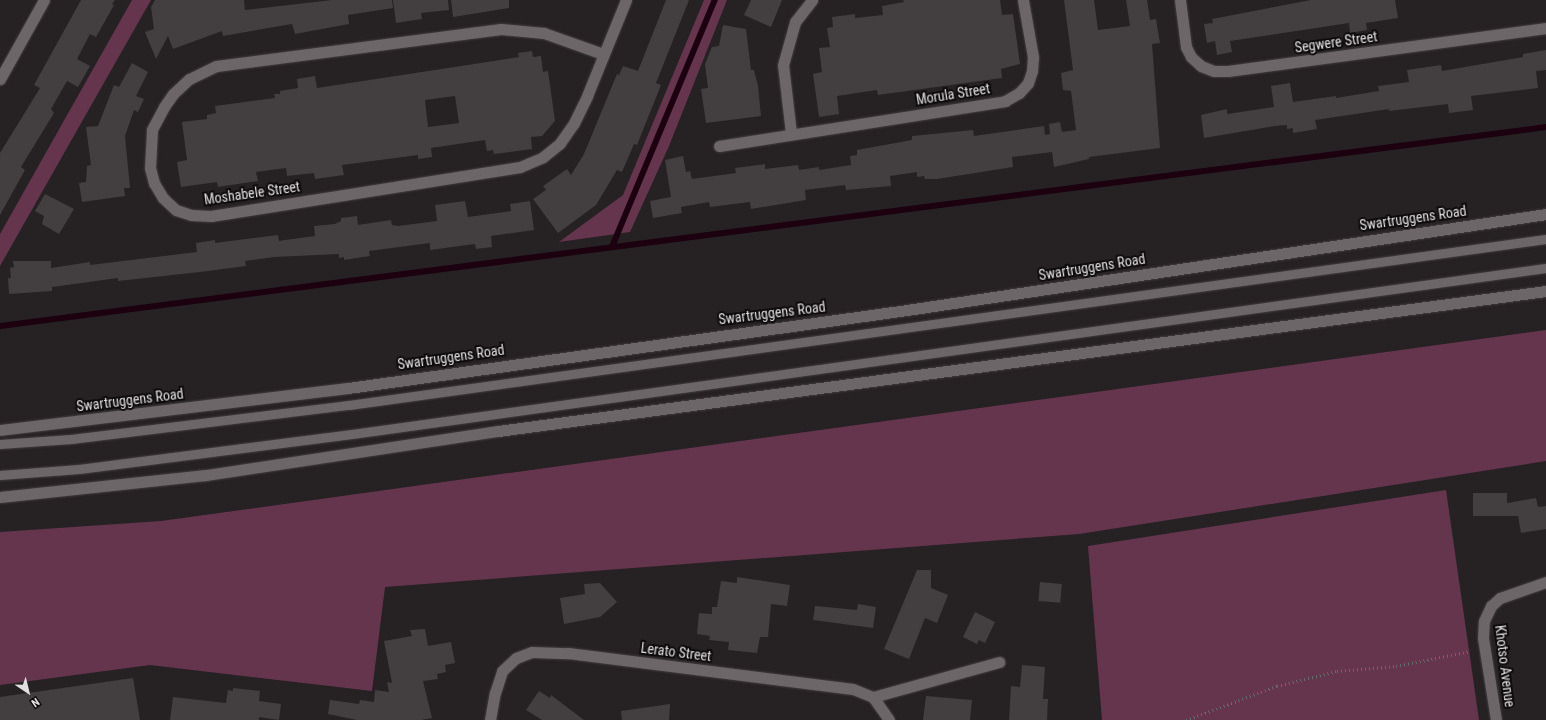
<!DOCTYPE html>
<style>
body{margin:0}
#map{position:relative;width:1546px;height:720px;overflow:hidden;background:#262123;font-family:"Roboto Condensed",sans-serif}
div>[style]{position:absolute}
.green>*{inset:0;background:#65354e}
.stream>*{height:5.5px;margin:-2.75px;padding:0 2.75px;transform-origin:2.75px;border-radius:2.75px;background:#1c000f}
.building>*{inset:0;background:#433e40;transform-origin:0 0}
.path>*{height:2.5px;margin-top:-1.25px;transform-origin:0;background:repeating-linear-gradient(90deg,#6c6869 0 1px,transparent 0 4px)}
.roads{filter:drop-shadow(0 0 1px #423e40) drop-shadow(0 0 1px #423e40)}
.service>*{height:9px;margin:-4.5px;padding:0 4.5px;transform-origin:4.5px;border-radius:4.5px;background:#6d6669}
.minor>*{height:11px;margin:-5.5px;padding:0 5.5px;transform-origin:5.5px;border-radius:5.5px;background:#6d6669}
.secondary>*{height:11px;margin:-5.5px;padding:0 5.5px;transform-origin:5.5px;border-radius:5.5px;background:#6d6669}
span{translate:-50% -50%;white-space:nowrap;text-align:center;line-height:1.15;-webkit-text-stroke:4px #0e0b0c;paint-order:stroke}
.street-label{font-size:14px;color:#e2dfe0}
.north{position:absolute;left:8px;top:672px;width:40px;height:40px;-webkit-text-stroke:3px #0e0b0c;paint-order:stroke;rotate:145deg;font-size:11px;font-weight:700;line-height:16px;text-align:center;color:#e2dfe0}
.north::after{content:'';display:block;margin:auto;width:14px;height:18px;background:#e2dfe0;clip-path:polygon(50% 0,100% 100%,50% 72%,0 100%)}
</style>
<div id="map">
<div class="green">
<div style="clip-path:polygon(132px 0,151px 0,0 266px,0 234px)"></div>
<div style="clip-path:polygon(704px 0,727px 0,669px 146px,630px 232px,559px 242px,623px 195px)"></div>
<div style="clip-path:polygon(1546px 330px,1546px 461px,1079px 534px,385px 587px,372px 691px,150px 665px,0 685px,0 532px,161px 521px)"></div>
<div style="clip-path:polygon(1446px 490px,1479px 720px,1102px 720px,1088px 546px)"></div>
</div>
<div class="stream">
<div style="left:612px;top:247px;width:268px;rotate:-67.4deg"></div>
<div style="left:0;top:326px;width:1559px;rotate:-7.33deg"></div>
</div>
<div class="building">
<div style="clip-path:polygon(81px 0,115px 0,112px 4px,114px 5px,96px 37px,90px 34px,77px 59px,90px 66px,78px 87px,67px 81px,51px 109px,54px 113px,21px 167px,25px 170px,0 215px,0 153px,40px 88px,34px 85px)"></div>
<div style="clip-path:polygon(155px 0,244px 0,245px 10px,332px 0,392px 0,393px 8px,348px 15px,349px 24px,295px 34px,292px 24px,223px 36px,222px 31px,173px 49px,168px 36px,156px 59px,145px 32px,154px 29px,151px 7px)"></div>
<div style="clip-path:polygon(393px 0,448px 0,449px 10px,421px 13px,422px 19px,396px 23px)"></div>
<div style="clip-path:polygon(451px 0,509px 0,509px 8px,453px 17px)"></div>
<div style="clip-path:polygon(666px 0,689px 0,656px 83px,661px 85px,637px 145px,634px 144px,622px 172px,617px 170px,596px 205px,558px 233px,533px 199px,546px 190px,543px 186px,567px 169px,571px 175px,584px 154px,617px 74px,619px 75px,623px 66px,638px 71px)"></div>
<div style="clip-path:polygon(751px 0,782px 0,771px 27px,744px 15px)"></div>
<div style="clip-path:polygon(903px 0,1000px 0,1002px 15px,1013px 14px,1020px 64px,1001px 69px,1002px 78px,878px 95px,877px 90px,837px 96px,839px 114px,819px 117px,813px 74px,822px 72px,819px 48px,830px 47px,827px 28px,833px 27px,832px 17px,855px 14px,855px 18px,883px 15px,882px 6px,904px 2px)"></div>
<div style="clip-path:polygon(1064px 0,1094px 0,1098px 30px,1130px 26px,1126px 0,1147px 0,1150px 20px,1156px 19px,1160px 43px,1152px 44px,1160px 148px,1089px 157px,1089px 159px,1054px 167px,1052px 152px,1012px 157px,1013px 167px,937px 179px,925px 179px,924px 176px,917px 177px,917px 172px,890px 176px,891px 186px,846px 190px,845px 185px,805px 190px,806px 200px,751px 209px,750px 202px,710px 207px,709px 202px,681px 207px,682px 213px,653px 218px,650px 201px,671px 197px,665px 160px,683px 156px,686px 172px,690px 171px,692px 179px,736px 173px,735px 168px,765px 164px,765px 169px,798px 165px,799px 170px,819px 167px,819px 170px,851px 165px,850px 156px,857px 155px,857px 150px,912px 140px,912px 136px,973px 130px,974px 136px,1044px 126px,1045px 135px,1050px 134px,1049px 124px,1060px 122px,1062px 132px,1076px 130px,1071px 91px,1063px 90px,1061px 73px,1073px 70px)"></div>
<div style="clip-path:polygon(1311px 0,1395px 0,1398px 18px,1366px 23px,1367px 30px,1350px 33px,1349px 23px,1230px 41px,1232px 52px,1217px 55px,1215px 41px,1207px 43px,1204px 24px,1213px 23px,1212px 19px)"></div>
<div style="clip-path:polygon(723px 25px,746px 29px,751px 70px,754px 70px,758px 86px,761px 116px,706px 123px,701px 89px,708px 88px,705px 64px,712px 47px,719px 46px)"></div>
<div style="clip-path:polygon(1546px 50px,1546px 70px,1536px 71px,1538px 88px,1471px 96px,1473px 110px,1449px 113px,1448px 104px,1389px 111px,1389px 109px,1315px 120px,1317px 129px,1293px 133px,1293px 128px,1287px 129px,1287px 125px,1275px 126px,1204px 138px,1201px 115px,1227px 109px,1227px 114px,1274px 107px,1271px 86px,1290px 83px,1293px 102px,1336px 96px,1336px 98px,1379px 91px,1378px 86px,1409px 82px,1407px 70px,1441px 65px,1442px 71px,1523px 57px,1523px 54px)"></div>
<div style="clip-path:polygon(evenodd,532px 51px,533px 57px,541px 56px,543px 72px,548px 71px,555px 121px,542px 136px,531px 137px,532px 149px,494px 154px,493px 150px,487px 151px,485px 140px,431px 148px,432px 157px,418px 159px,418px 155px,342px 165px,344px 175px,315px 179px,314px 173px,287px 176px,286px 168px,256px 172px,258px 181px,218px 187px,217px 182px,181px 187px,177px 162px,187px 160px,182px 122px,207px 119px,207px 115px,216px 113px,215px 106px,275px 98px,274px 94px,280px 94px,280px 91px,298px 88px,297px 79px,315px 76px,317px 88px,519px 57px,518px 53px,532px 51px,455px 96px,459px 123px,428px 127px,425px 100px,455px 96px)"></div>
<div style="clip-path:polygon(132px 63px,148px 72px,136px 96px,144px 99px,138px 112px,134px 110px,125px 136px,130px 188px,124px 188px,125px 196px,82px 202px,79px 183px,86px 182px,87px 166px,91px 165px,86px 127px,98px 126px,114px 85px,119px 87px)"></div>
<div style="clip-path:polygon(45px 194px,74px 209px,59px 234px,42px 224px,44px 216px,35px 211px)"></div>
<div style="clip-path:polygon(465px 201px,468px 217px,511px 211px,510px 204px,530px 201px,534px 230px,491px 236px,492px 247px,476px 249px,475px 244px,430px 250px,430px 243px,369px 251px,370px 256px,344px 260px,344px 257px,339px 258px,339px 254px,274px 257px,245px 261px,246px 266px,200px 272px,118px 281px,118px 278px,52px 287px,52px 291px,9px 294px,8px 278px,11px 278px,10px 268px,14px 267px,13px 261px,51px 261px,51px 268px,90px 262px,90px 265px,197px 252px,196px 243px,215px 240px,215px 243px,278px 235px,279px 241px,285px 240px,315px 236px,314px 226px,335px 224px,341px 221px,341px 218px,357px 216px,358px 225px,391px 220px,392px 225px,398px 226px,437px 221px,435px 205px)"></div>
<div style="clip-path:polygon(1473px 493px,1507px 493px,1507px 503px,1536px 498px,1538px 507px,1546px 506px,1546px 529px,1521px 533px,1518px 516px,1473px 516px)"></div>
<div style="clip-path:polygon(917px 570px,931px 570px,931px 588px,948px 595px,937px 623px,925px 618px,909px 659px,884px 649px)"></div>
<div style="clip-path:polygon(737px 577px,790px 585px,787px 606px,771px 604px,768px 637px,760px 637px,757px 653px,728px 650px,729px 642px,709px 640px,710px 636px,697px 634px,699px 613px,712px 614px,712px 607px,717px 607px,721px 581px,737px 583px)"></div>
<div style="left:1040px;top:582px;width:22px;height:19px;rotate:5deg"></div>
<div style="clip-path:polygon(600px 583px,617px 602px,600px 617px,564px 624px,560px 598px,585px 594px,584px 584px)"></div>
<div style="clip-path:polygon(858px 604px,876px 607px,873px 628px,813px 620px,815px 606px,857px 610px)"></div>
<div style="clip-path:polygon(975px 612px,995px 622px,985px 643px,979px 640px,977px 644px,963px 637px)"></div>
<div style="clip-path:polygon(425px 629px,428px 646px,451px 642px,455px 663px,445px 665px,446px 672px,437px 674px,438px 679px,423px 681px,432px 718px,421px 720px,357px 720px,328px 714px,330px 700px,359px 704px,360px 700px,374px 702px,375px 690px,389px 692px,387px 682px,392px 683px,384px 641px,412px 636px,410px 630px)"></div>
<div style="clip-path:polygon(1022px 665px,1045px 667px,1043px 699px,1048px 699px,1047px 720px,1009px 720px,1011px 686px,1020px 687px)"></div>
<div style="clip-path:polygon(133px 678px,140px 720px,0 720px,0 697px)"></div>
<div style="clip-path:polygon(233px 688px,260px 691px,259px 701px,281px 704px,279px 720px,259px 717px,259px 720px,170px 720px,173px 697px,226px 703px,228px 690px,233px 691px)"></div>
<div style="clip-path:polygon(539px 691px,550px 698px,551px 695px,584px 720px,542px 720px,526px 710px)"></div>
<div style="clip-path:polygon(926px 696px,972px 700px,970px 720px,923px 720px)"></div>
<div style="clip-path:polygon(670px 704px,669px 720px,622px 720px,621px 711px)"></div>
</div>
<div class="path">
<div style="left:1186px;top:720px;width:97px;rotate:-20.5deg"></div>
<div style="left:1277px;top:686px;width:62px;rotate:-14deg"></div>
<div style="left:1337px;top:671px;width:59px;rotate:-4.8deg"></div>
<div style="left:1396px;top:666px;width:76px;rotate:-11.3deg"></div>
</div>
<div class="roads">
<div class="service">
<div style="left:0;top:444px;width:71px;rotate:-4deg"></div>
<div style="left:71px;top:439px;width:280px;rotate:-7deg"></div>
<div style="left:349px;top:405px;width:1208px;rotate:-7.9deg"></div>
<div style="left:0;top:475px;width:79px;rotate:-4.3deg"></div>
<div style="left:79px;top:469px;width:275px;rotate:-7.3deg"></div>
<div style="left:352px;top:434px;width:1205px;rotate:-7.92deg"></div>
</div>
<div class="minor">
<div style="left:1180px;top:0;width:47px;rotate:82.7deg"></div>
<div style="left:1186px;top:47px;width:11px;rotate:63deg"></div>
<div style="left:1191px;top:57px;width:13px;rotate:42deg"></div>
<div style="left:1201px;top:66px;width:14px;rotate:21deg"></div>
<div style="left:1214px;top:71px;width:14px"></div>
<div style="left:1228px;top:71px;width:321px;rotate:-7.7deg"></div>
<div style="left:603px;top:54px;width:63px;rotate:-160.4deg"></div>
<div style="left:544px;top:33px;width:43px;rotate:-174.7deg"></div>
<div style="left:501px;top:29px;width:287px;rotate:172.6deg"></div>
<div style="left:216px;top:66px;width:30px;rotate:154deg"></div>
<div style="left:189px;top:79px;width:22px;rotate:137deg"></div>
<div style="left:173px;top:94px;width:16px;rotate:125deg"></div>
<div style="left:164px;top:107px;width:26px;rotate:118deg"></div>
<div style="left:152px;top:130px;width:38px;rotate:93deg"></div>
<div style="left:150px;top:168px;width:16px;rotate:75deg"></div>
<div style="left:154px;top:183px;width:17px;rotate:59deg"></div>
<div style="left:163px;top:198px;width:18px;rotate:43deg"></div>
<div style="left:176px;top:210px;width:16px;rotate:18deg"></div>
<div style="left:191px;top:215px;width:20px;rotate:3deg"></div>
<div style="left:211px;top:216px;width:313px;rotate:-9deg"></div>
<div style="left:520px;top:167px;width:25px;rotate:-23deg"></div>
<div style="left:543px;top:157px;width:22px;rotate:-39deg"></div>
<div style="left:560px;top:143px;width:24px;rotate:-55deg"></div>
<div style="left:574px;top:123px;width:30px;rotate:-64deg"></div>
<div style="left:587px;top:96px;width:104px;rotate:-67.9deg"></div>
<div style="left:0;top:79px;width:90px;rotate:-60.9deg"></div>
<div style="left:791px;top:133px;width:68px;rotate:-96.7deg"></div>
<div style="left:783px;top:65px;width:45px;rotate:-74.4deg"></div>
<div style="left:795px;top:22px;width:28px;rotate:-52deg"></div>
<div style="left:719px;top:146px;width:290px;rotate:-8.9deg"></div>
<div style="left:1005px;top:101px;width:16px;rotate:-30deg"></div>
<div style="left:1019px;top:93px;width:13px;rotate:-48deg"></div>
<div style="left:1028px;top:83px;width:13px;rotate:-72deg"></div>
<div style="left:1032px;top:71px;width:14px;rotate:-86deg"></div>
<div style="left:1033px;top:57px;width:58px;rotate:-100deg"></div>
<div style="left:873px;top:697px;width:131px;rotate:-15.5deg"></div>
<div style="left:490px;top:720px;width:27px;rotate:-80deg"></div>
<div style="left:495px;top:693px;width:23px;rotate:-72deg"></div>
<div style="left:502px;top:671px;width:19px;rotate:-43deg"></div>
<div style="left:516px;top:658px;width:17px;rotate:-21deg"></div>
<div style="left:532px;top:652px;width:36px;rotate:2deg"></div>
<div style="left:568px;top:653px;width:287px;rotate:7.2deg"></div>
<div style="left:853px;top:689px;width:22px;rotate:22deg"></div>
<div style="left:873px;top:697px;width:28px;rotate:55deg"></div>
<div style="left:1496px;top:720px;width:83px;rotate:-99deg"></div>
<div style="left:1483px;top:638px;width:17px;rotate:-87deg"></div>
<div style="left:1484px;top:621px;width:17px;rotate:-65deg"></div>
<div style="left:1491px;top:606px;width:12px;rotate:-42deg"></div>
<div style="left:1500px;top:598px;width:49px;rotate:-19.2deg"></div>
</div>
<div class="secondary">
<div style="left:0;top:430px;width:351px;rotate:-6.9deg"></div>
<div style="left:348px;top:388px;width:564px;rotate:-7.94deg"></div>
<div style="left:907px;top:310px;width:646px;rotate:-8.54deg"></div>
<div style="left:0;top:497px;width:207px;rotate:-6.1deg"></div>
<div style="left:206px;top:475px;width:295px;rotate:-8.6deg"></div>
<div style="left:498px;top:431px;width:1057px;rotate:-7.61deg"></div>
</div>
</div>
<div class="street-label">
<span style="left:1336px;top:42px;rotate:-8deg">Segwere Street</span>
<span style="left:953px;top:94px;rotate:-9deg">Morula Street</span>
<span style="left:252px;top:193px;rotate:-8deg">Moshabele Street</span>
<span style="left:1413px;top:218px;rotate:-8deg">Swartruggens Road</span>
<span style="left:1092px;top:267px;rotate:-9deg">Swartruggens Road</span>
<span style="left:772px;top:313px;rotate:-7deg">Swartruggens Road</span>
<span style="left:451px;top:357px;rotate:-8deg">Swartruggens Road</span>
<span style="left:130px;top:400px;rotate:-7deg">Swartruggens Road</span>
<span style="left:676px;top:652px;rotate:7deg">Lerato Street</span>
<span style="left:1505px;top:666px;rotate:83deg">Khotso Avenue</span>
</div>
<div class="north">N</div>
</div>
